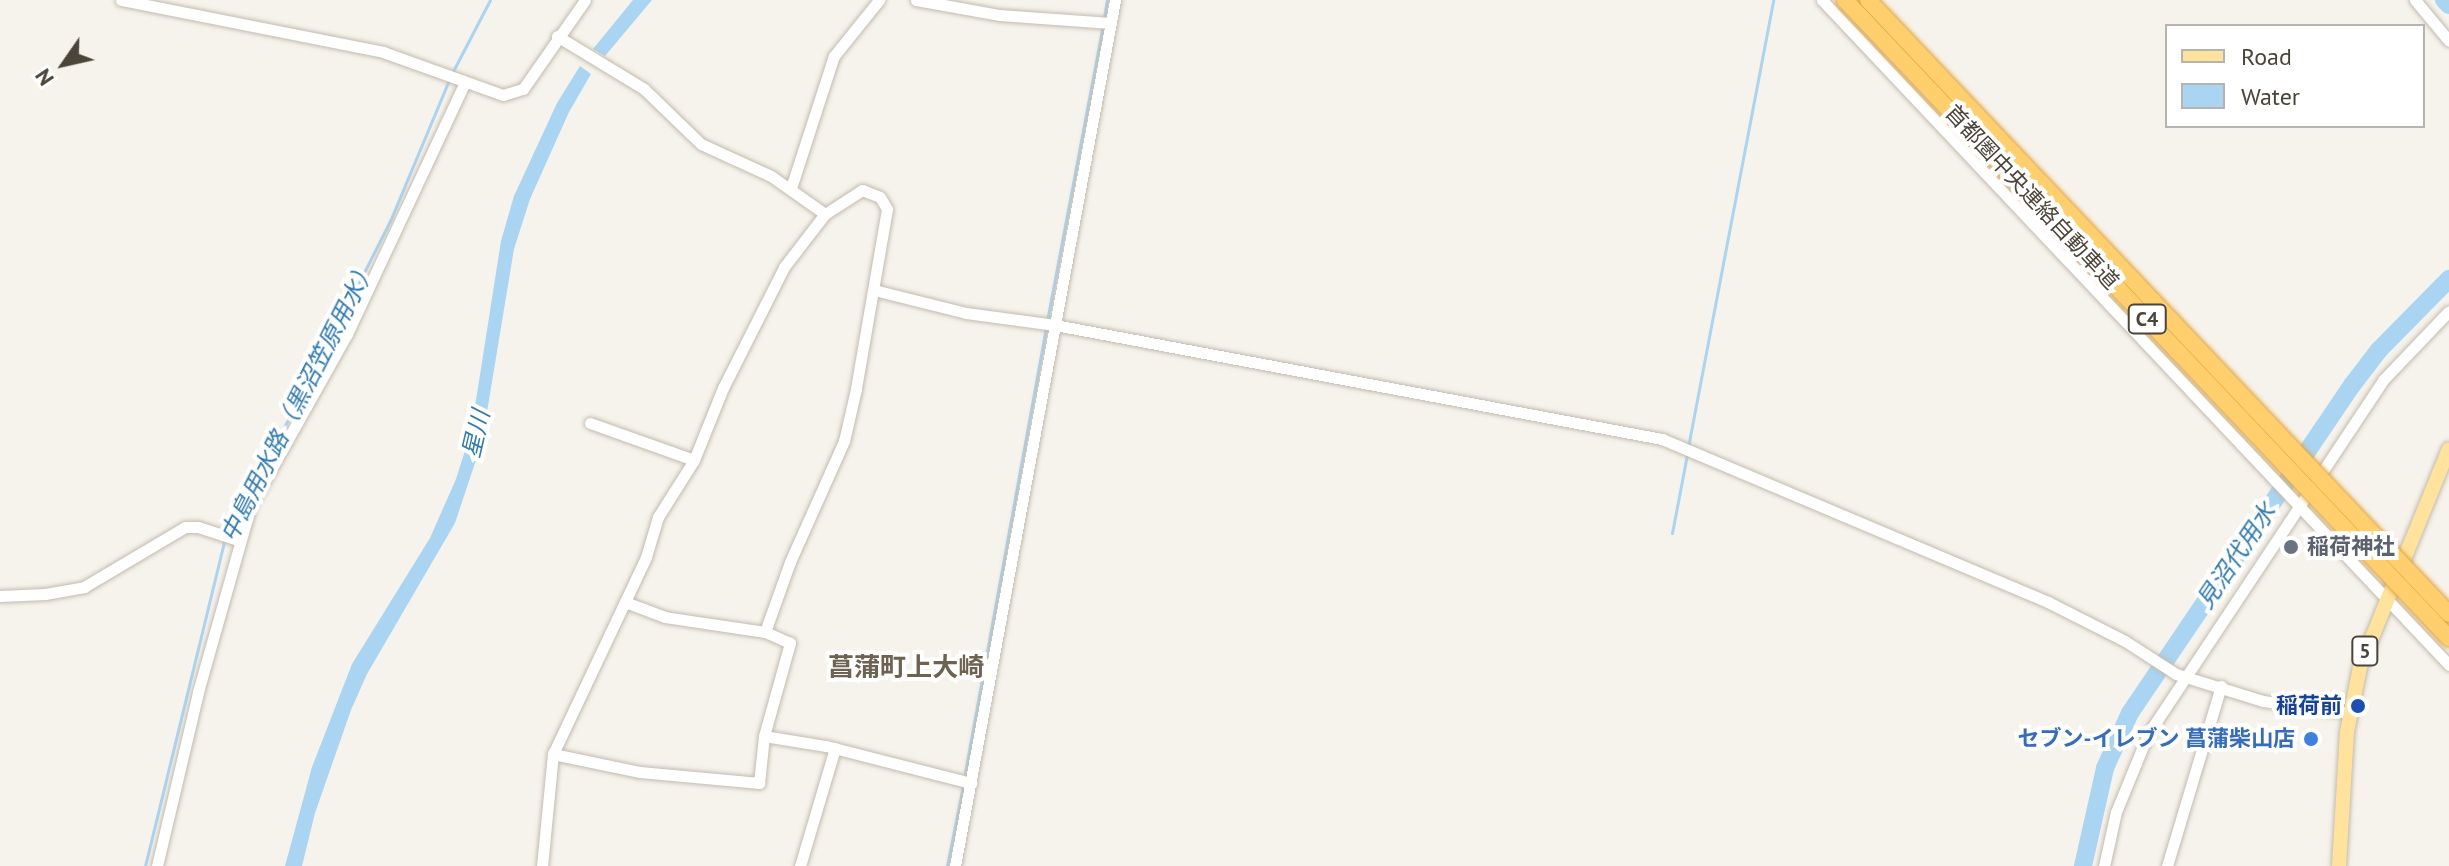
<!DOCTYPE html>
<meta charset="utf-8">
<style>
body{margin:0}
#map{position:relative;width:2449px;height:866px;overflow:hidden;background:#f6f3ec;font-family:"PT Sans","Noto Sans JP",sans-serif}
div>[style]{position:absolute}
.water>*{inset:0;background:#a9d4f2}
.stream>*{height:3px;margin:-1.5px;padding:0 1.5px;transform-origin:1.5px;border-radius:1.5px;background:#a9d4f2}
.river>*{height:18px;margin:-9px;padding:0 9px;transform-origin:9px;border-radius:9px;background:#a9d4f2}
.roads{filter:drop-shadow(0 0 2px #c2bbae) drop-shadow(0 0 2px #c2bbae)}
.minor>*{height:11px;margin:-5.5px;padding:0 5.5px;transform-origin:5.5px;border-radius:5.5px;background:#fff}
.major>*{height:14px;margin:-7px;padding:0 7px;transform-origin:7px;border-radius:7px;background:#ffe39c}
.bridges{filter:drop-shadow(0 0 2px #e0a43c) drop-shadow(0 0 2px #e0a43c)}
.highway-bridge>*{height:16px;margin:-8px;padding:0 8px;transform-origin:8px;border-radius:8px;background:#ffcf6e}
.dots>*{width:22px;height:22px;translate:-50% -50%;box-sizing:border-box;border:4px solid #fff;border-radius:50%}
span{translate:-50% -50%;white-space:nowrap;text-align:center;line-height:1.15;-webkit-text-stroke:8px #fff;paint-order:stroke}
.shield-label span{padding:2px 6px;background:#fff;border:2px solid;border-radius:6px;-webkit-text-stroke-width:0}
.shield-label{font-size:20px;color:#4b4439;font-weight:700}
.street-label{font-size:22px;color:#4b4439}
.worship-label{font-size:22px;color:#5b616d;font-weight:700}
.left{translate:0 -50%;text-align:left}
.transit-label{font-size:22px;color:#164399;font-weight:700}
.right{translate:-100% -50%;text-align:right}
.shop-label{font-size:22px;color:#366cbe;font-weight:700}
.water-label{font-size:24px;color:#2e7ab2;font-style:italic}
.quarter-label{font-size:26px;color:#6e6250;font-weight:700}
.legend{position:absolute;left:2165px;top:24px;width:260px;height:104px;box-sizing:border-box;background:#fff;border:2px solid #b7b4b0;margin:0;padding:10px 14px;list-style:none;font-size:24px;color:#4b4439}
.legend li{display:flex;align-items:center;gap:16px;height:40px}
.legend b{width:40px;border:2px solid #b7b4b0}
.north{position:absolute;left:24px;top:24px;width:80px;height:80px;-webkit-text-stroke:6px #fff;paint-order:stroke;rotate:236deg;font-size:22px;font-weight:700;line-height:32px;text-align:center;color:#4b4439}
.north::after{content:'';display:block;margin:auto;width:28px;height:36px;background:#4b4439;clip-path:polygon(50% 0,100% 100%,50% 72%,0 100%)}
</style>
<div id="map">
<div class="water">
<div style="clip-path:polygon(633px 0,652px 0,605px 56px,593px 49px)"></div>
<div style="clip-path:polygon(580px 66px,591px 74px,569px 112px,530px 199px,514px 249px,482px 442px,455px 523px,367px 674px,351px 710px,315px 813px,302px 866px,285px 866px,312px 767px,352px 664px,430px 538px,456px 479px,471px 432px,501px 241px,514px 196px,557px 103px)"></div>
</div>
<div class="stream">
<div style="left:1104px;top:18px;width:18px;rotate:-81deg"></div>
<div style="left:452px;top:73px;width:82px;rotate:-62.5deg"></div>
<div style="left:1047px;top:321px;width:300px;rotate:-79.3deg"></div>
<div style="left:1688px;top:447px;width:455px;rotate:-79.2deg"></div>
<div style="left:228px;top:532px;width:40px;rotate:-66.6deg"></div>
<div style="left:244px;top:495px;width:107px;rotate:-59.6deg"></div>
<div style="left:298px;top:403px;width:204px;rotate:-63.2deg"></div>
<div style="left:390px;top:221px;width:153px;rotate:-67.3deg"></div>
<div style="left:1672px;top:533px;width:80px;rotate:-79.2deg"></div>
<div style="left:965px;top:773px;width:451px;rotate:-79.7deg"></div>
<div style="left:145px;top:866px;width:337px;rotate:-76.3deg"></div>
<div style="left:947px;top:866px;width:82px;rotate:-78.7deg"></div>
</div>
<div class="river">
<div style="left:2444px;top:0;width:7px;rotate:45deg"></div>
<div style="left:2083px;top:866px;width:100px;rotate:-77.3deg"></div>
<div style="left:2105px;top:768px;width:60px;rotate:-65.6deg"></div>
<div style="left:2130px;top:713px;width:397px;rotate:-55.9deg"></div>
<div style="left:2353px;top:384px;width:43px;rotate:-52.6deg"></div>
<div style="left:2379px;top:350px;width:100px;rotate:-45.4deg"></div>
</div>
<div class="roads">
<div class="minor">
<div style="left:121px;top:0;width:267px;rotate:11.2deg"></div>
<div style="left:383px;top:52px;width:127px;rotate:19.7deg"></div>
<div style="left:503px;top:95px;width:21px;rotate:-17deg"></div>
<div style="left:523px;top:89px;width:108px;rotate:-55.1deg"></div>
<div style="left:916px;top:0;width:84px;rotate:10.2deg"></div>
<div style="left:999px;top:15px;width:112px;rotate:4.1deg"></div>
<div style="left:1822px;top:0;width:914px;rotate:46.68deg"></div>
<div style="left:2415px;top:0;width:53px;rotate:50.3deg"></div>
<div style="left:557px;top:36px;width:102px;rotate:31.3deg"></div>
<div style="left:644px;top:89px;width:79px;rotate:44deg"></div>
<div style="left:701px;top:144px;width:77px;rotate:24.6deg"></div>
<div style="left:771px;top:176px;width:66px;rotate:35.1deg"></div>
<div style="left:791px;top:188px;width:139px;rotate:-72deg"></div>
<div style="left:834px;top:56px;width:72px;rotate:-51.2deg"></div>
<div style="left:874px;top:290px;width:95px;rotate:14deg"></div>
<div style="left:966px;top:313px;width:90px;rotate:7.7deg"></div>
<div style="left:1055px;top:325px;width:618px;rotate:10.64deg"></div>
<div style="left:1662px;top:439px;width:419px;rotate:22.9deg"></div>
<div style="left:2048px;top:602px;width:86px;rotate:26.9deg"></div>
<div style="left:2125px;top:641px;width:61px;rotate:32.9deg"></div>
<div style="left:2176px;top:674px;width:91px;rotate:17.2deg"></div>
<div style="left:2263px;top:701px;width:88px;rotate:7.9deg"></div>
<div style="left:590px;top:423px;width:110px;rotate:19.6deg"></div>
<div style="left:0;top:596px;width:45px;rotate:-2.5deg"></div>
<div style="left:45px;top:594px;width:40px;rotate:-10deg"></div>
<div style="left:84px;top:587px;width:117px;rotate:-30.7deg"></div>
<div style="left:185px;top:527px;width:13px"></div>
<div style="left:198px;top:527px;width:42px;rotate:18deg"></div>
<div style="left:764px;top:736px;width:63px;rotate:9.2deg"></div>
<div style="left:826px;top:746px;width:150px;rotate:14.3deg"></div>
<div style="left:553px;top:754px;width:89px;rotate:11.7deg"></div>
<div style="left:640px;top:772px;width:120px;rotate:5.3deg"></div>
<div style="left:759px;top:783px;width:47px;rotate:-83.9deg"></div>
<div style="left:764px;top:736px;width:97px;rotate:-74.4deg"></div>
<div style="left:790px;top:643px;width:27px;rotate:-156deg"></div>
<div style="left:765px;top:632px;width:101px;rotate:-171.5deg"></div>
<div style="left:665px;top:617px;width:43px;rotate:-159.4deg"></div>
<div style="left:157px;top:866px;width:179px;rotate:-76.7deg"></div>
<div style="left:198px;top:692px;width:194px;rotate:-74.2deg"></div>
<div style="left:251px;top:505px;width:196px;rotate:-60.7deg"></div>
<div style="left:347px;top:334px;width:278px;rotate:-64.9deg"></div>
<div style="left:542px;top:866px;width:113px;rotate:-84.4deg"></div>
<div style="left:553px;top:754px;width:218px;rotate:-64.7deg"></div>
<div style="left:646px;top:557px;width:42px;rotate:-73.3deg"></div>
<div style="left:658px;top:517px;width:67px;rotate:-57.7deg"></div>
<div style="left:694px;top:460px;width:78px;rotate:-68.1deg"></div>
<div style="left:723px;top:388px;width:136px;rotate:-63.2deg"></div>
<div style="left:784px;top:267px;width:67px;rotate:-52.3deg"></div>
<div style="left:825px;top:214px;width:44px;rotate:-33deg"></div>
<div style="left:862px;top:190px;width:19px;rotate:21deg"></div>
<div style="left:880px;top:197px;width:14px;rotate:60deg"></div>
<div style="left:887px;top:209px;width:183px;rotate:99.8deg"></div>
<div style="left:856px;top:389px;width:53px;rotate:103deg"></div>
<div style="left:844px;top:441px;width:133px;rotate:114.1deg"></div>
<div style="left:790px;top:562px;width:74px;rotate:109.7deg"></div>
<div style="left:800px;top:866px;width:123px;rotate:-73.5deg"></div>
<div style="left:955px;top:866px;width:881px;rotate:-79.53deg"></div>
<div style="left:2104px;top:866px;width:55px;rotate:-77.5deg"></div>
<div style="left:2116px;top:812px;width:84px;rotate:-67.7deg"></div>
<div style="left:2148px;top:734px;width:425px;rotate:-56.4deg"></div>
<div style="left:2383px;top:380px;width:95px;rotate:-46.3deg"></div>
<div style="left:2167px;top:866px;width:188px;rotate:-73.3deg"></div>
</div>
<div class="major">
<div style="left:2339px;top:866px;width:134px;rotate:-86.6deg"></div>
<div style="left:2347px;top:732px;width:66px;rotate:-78.7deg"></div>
<div style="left:2360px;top:667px;width:235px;rotate:-67.8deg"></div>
</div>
</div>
<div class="bridges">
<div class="highway-bridge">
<div style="left:1845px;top:0;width:879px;rotate:46.57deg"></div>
<div style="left:1868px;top:0;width:845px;rotate:46.58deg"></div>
</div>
</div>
<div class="dots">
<div style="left:2291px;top:547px;background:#6b7280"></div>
<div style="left:2358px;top:706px;background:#1a4fb4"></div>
<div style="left:2311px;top:739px;background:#3f7fe0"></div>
</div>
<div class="shield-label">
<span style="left:2147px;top:319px">C4</span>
<span style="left:2365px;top:651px">5</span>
</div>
<div class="street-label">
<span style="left:2032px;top:197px;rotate:47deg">首都圏中央連絡自動車道</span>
</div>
<div class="worship-label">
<span class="left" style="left:2307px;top:547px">稲荷神社</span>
</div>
<div class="transit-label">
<span class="right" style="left:2342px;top:706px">稲荷前</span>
</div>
<div class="shop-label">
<span class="right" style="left:2295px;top:739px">セブン-イレブン 菖蒲柴山店</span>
</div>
<div class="water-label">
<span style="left:298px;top:401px;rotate:-63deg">中島用水路（黒沼笠原用水）</span>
<span style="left:476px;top:434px;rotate:-77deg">星川</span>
<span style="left:2236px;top:556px;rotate:-56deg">見沼代用水</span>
</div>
<div class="quarter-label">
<span style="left:906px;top:667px">菖蒲町上大崎</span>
</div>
<ul class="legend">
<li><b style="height:10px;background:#ffe39c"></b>Road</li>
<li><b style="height:22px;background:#a9d4f2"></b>Water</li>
</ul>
<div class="north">N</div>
</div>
